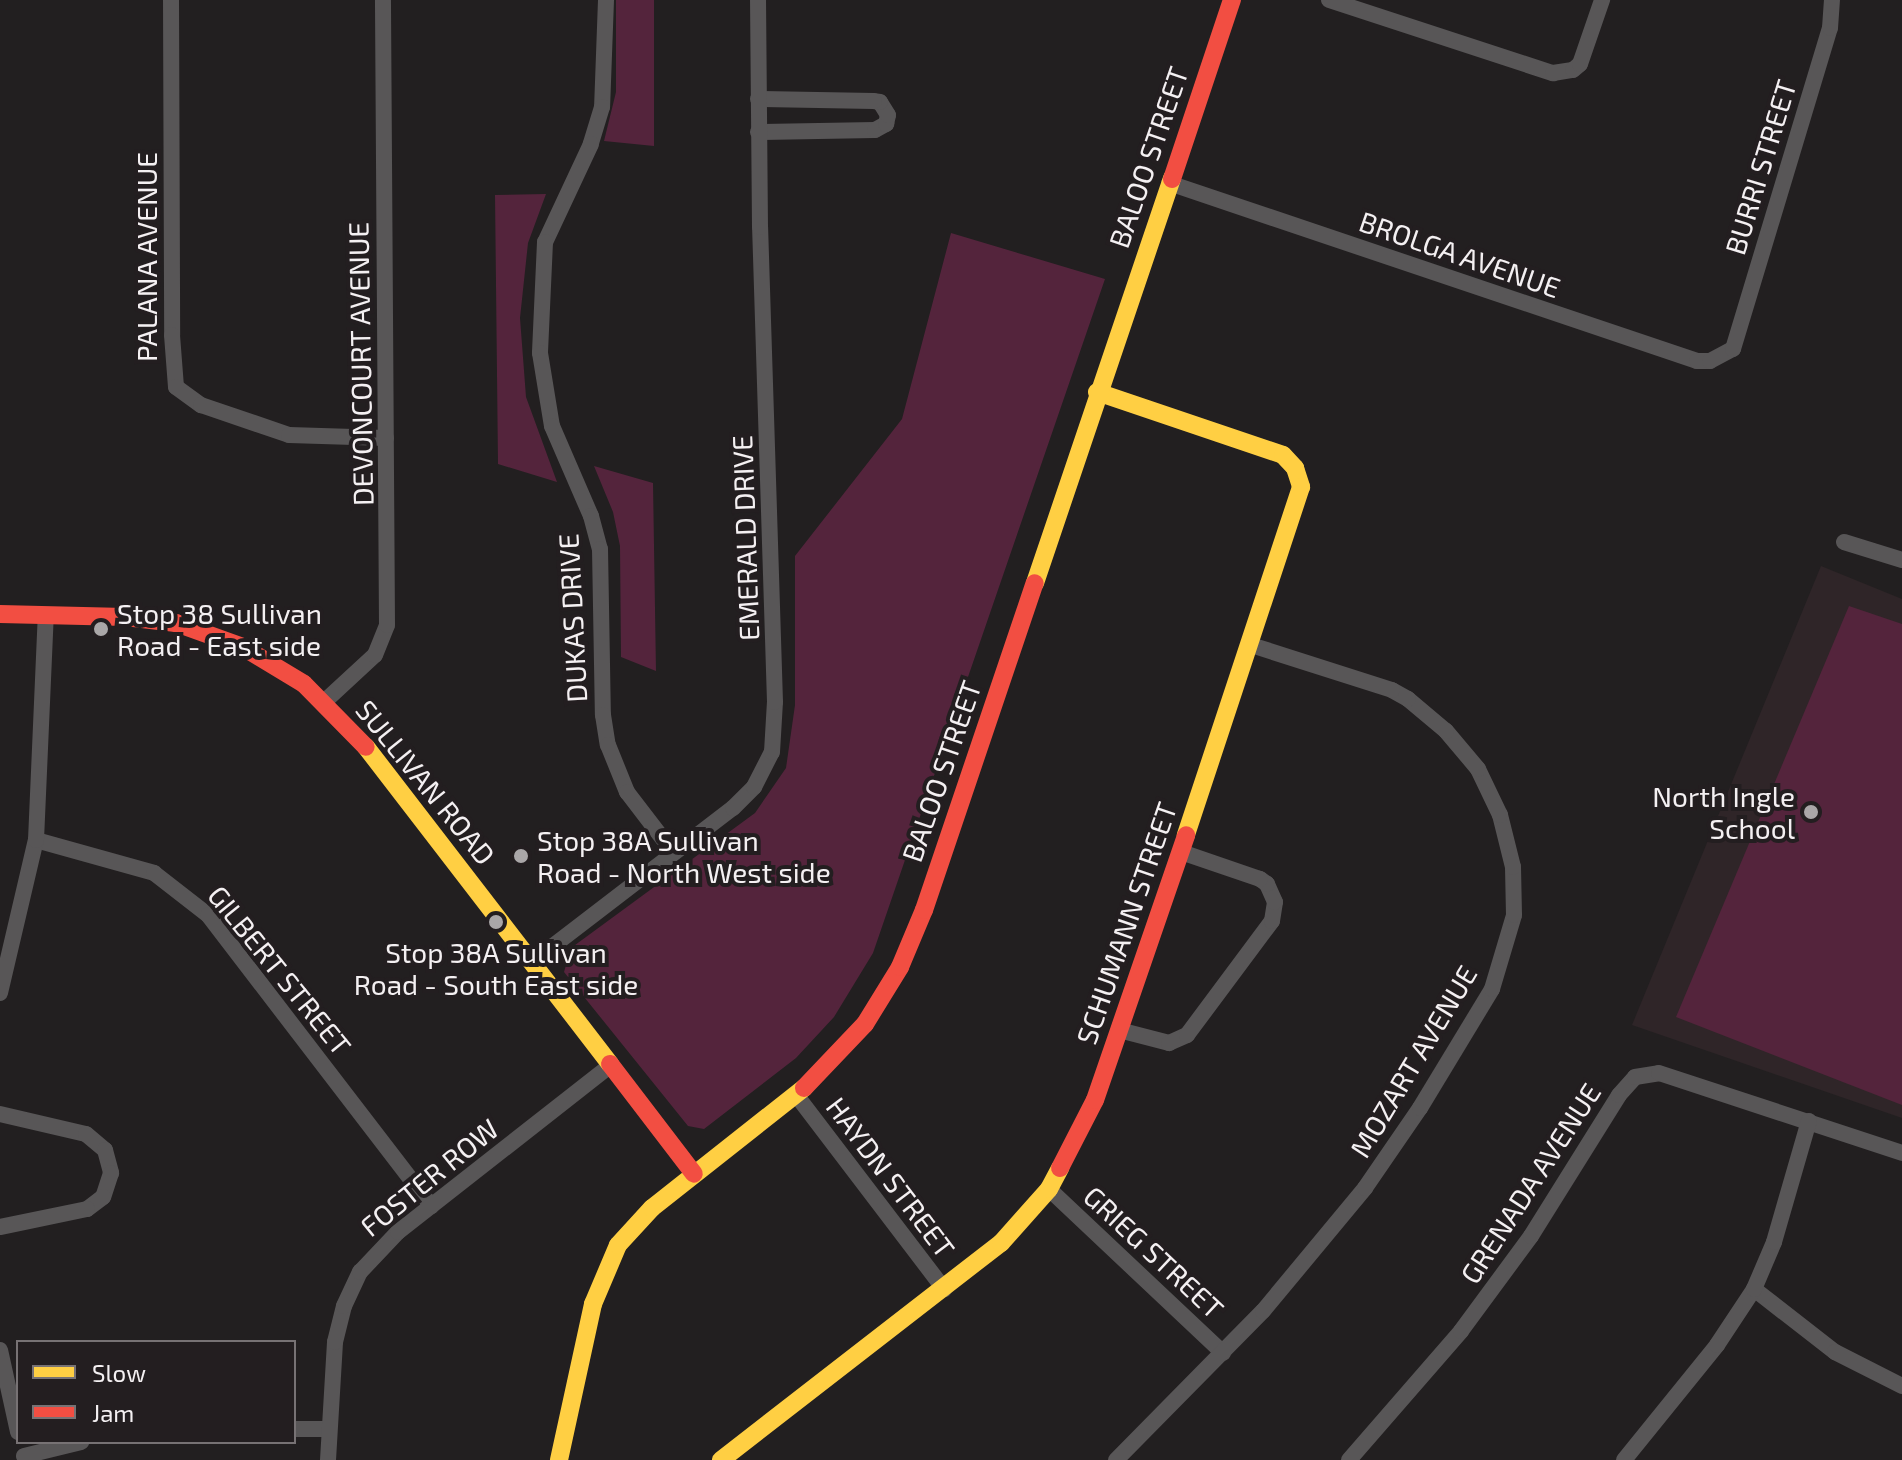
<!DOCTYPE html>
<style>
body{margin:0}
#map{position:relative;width:1902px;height:1460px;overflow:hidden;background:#221f20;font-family:"Exo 2",sans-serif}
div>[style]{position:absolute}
.built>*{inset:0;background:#2f2528}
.green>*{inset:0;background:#54243c}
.street>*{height:16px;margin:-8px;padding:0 8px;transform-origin:8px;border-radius:8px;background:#585657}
.slow>*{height:18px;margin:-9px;padding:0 9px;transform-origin:9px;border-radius:9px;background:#ffcf43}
.jam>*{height:18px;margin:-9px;padding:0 9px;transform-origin:9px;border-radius:9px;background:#f24e42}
.dots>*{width:22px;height:22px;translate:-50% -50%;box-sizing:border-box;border:4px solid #231e20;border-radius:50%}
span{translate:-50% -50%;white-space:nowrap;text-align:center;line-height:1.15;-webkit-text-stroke:8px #231e20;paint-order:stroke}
.street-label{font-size:28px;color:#f4f0f2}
.poi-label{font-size:28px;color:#f4f0f2}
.left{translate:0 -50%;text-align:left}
.right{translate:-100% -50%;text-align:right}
.legend{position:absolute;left:16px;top:1340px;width:280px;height:104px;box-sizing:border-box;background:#231e20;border:2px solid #777274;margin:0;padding:10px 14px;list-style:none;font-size:24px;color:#f4f0f2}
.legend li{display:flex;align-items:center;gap:16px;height:40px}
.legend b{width:40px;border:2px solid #777274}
</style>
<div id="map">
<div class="built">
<div style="clip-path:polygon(1821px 566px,1902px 599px,1902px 1118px,1632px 1025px)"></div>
</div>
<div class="green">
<div style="clip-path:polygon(616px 0,654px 0,654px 146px,604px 141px,616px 92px)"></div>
<div style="clip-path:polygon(546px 194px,528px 243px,520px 318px,526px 397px,557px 482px,498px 464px,495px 195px)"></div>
<div style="clip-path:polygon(951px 233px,1105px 279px,873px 953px,834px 1017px,796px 1058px,704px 1129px,688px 1126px,564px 972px,571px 948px,755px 813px,786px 768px,795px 705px,795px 556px,902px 419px)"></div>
<div style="clip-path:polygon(594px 466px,653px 483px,656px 671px,621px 657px,620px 546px,613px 512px)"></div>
<div style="clip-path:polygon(1849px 606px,1902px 624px,1902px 1105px,1676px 1017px)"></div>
</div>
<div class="street">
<div style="left:171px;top:0;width:335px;rotate:89.8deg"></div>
<div style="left:172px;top:335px;width:52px;rotate:85.6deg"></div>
<div style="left:176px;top:387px;width:31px;rotate:36deg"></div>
<div style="left:201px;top:405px;width:93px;rotate:18.8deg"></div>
<div style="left:289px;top:435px;width:97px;rotate:1.8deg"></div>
<div style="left:606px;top:0;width:107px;rotate:92.1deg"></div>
<div style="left:602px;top:107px;width:39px;rotate:107deg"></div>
<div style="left:591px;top:144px;width:108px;rotate:115.1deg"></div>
<div style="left:545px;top:242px;width:111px;rotate:92.6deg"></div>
<div style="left:540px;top:353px;width:74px;rotate:80.7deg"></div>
<div style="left:552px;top:426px;width:98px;rotate:66.6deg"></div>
<div style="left:591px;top:516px;width:34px;rotate:75deg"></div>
<div style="left:600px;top:549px;width:166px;rotate:89deg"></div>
<div style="left:603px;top:715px;width:30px;rotate:81deg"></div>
<div style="left:608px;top:745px;width:51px;rotate:68deg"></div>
<div style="left:627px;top:792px;width:76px;rotate:52.5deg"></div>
<div style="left:1329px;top:0;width:236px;rotate:18.1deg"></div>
<div style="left:1553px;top:73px;width:20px;rotate:-9deg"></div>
<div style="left:1573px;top:70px;width:9px;rotate:-41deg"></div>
<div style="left:1580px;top:64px;width:68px;rotate:-71deg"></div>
<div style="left:758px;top:132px;width:117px;rotate:-1deg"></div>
<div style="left:875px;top:130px;width:13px;rotate:-29deg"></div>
<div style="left:886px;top:124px;width:9px;rotate:-77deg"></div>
<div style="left:888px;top:115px;width:15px;rotate:-122deg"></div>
<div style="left:880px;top:102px;width:6px;rotate:-171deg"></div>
<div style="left:874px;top:101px;width:116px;rotate:-179deg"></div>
<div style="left:1169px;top:183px;width:557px;rotate:18.63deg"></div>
<div style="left:1697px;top:361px;width:13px"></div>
<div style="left:1710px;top:361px;width:26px;rotate:-28deg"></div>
<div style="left:1733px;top:349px;width:335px;rotate:-73.2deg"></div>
<div style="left:1830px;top:28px;width:28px;rotate:-86deg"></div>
<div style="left:1844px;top:542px;width:61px;rotate:17.2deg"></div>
<div style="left:324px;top:702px;width:69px;rotate:-42.7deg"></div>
<div style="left:375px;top:655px;width:32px;rotate:-68deg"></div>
<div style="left:387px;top:625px;width:625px;rotate:-90.37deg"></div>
<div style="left:36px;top:840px;width:123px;rotate:15.6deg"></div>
<div style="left:154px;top:873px;width:68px;rotate:37.9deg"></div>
<div style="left:208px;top:915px;width:367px;rotate:52.5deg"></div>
<div style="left:532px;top:962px;width:253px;rotate:-37.5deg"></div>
<div style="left:733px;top:808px;width:30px;rotate:-45deg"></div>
<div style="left:754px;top:787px;width:39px;rotate:-63deg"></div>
<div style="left:772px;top:752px;width:50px;rotate:-86.6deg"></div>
<div style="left:775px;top:702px;width:475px;rotate:-91.8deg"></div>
<div style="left:760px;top:227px;width:227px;rotate:-90.5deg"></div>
<div style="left:0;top:993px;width:157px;rotate:-76.8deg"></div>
<div style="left:36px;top:840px;width:225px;rotate:-87.5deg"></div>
<div style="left:1119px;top:1030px;width:52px;rotate:14.6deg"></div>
<div style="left:1169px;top:1043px;width:20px;rotate:-24deg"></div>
<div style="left:1187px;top:1035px;width:142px;rotate:-53.3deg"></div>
<div style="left:1272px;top:921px;width:19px;rotate:-81deg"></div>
<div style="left:1275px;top:902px;width:20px;rotate:-114deg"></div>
<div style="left:1267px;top:884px;width:9px;rotate:-144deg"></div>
<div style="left:1260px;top:879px;width:83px;rotate:-161.1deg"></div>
<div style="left:797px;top:1096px;width:243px;rotate:52.7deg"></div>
<div style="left:0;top:1114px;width:88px;rotate:13.1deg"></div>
<div style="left:86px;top:1134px;width:25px;rotate:40deg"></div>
<div style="left:105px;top:1150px;width:24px;rotate:75deg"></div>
<div style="left:111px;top:1173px;width:25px;rotate:108deg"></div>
<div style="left:103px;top:1197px;width:20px;rotate:143deg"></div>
<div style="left:87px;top:1209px;width:89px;rotate:168.3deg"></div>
<div style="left:1049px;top:1189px;width:239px;rotate:43.3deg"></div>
<div style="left:1754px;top:1289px;width:103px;rotate:37.9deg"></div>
<div style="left:1835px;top:1352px;width:75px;rotate:26.9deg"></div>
<div style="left:0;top:1350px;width:84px;rotate:77.6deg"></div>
<div style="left:294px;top:1429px;width:35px"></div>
<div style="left:24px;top:1456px;width:59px;rotate:-13.8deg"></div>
<div style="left:328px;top:1460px;width:118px;rotate:-86.6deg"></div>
<div style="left:335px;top:1342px;width:37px;rotate:-76deg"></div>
<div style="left:344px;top:1306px;width:38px;rotate:-65deg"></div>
<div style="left:360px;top:1272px;width:55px;rotate:-46.5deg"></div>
<div style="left:398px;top:1232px;width:269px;rotate:-38.1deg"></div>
<div style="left:1116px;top:1460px;width:209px;rotate:-45.4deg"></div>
<div style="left:1263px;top:1311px;width:160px;rotate:-50.3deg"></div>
<div style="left:1365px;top:1188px;width:97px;rotate:-55.5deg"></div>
<div style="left:1420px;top:1108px;width:139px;rotate:-58.8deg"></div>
<div style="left:1492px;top:989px;width:77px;rotate:-73.4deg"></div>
<div style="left:1514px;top:915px;width:48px;rotate:-91.2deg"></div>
<div style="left:1513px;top:867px;width:54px;rotate:-104deg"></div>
<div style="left:1500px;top:815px;width:51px;rotate:-115.6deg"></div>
<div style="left:1478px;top:769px;width:50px;rotate:-130.1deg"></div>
<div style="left:1446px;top:731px;width:50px;rotate:-139.9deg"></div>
<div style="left:1408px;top:699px;width:18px;rotate:-151deg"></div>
<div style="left:1392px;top:690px;width:148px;rotate:-162.3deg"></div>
<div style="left:1349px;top:1460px;width:171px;rotate:-49deg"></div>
<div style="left:1461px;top:1331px;width:118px;rotate:-53.6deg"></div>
<div style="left:1531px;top:1236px;width:166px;rotate:-58deg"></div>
<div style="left:1619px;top:1095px;width:24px;rotate:-48deg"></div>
<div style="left:1635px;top:1077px;width:24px;rotate:-9deg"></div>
<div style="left:1659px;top:1073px;width:256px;rotate:18.2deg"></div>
<div style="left:1624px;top:1460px;width:148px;rotate:-51deg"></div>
<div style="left:1717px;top:1345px;width:67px;rotate:-56.5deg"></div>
<div style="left:1754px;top:1289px;width:51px;rotate:-66.9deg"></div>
<div style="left:1774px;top:1242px;width:126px;rotate:-73.9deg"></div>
</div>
<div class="slow">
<div style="left:1097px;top:392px;width:196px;rotate:18.7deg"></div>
<div style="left:1283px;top:455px;width:18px;rotate:47deg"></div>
<div style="left:1295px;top:468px;width:20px;rotate:72deg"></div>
<div style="left:1301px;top:487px;width:367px;rotate:108.3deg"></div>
<div style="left:1035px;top:583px;width:427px;rotate:-71.3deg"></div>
<div style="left:366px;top:747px;width:400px;rotate:52.4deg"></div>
<div style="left:559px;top:1460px;width:160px;rotate:-77.7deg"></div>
<div style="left:593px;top:1304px;width:64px;rotate:-67deg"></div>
<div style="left:618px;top:1245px;width:50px;rotate:-47.4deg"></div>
<div style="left:652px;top:1208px;width:194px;rotate:-38.3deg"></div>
<div style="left:721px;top:1460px;width:354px;rotate:-37.8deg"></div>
<div style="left:1001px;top:1243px;width:72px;rotate:-48.4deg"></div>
<div style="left:1049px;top:1189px;width:24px;rotate:-62deg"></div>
</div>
<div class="jam">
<div style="left:1172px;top:179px;width:189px;rotate:-71.5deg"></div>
<div style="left:0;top:614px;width:125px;rotate:1.4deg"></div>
<div style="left:125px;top:617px;width:51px;rotate:6.7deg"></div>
<div style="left:176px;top:623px;width:71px;rotate:19.7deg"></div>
<div style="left:243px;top:647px;width:71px;rotate:31.2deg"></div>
<div style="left:304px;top:684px;width:88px;rotate:45.5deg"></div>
<div style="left:610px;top:1064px;width:138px;rotate:52.6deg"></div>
<div style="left:804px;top:1088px;width:88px;rotate:-46.4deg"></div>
<div style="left:865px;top:1024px;width:67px;rotate:-58.4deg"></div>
<div style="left:900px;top:967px;width:62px;rotate:-67.2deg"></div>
<div style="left:924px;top:910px;width:345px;rotate:-71.3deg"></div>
<div style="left:1060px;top:1168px;width:76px;rotate:-62.8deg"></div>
<div style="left:1095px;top:1100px;width:280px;rotate:-71deg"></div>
</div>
<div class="dots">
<div style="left:101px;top:629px;background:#aaa7a8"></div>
<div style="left:1811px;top:812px;background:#aaa7a8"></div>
<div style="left:521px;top:856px;background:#aaa7a8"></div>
<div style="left:496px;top:922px;background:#aaa7a8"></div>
</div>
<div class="street-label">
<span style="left:1148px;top:157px;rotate:-71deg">BALOO STREET</span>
<span style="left:1760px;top:167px;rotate:-73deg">BURRI STREET</span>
<span style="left:1460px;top:254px;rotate:19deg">BROLGA AVENUE</span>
<span style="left:146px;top:257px;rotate:-90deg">PALANA AVENUE</span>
<span style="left:360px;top:364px;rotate:-91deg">DEVONCOURT AVENUE</span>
<span style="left:745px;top:538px;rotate:-92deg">EMERALD DRIVE</span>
<span style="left:572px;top:618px;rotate:-93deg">DUKAS DRIVE</span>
<span style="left:941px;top:771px;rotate:-71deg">BALOO STREET</span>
<span style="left:426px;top:782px;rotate:51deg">SULLIVAN ROAD</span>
<span style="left:1126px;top:923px;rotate:-71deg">SCHUMANN STREET</span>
<span style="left:280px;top:970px;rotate:51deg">GILBERT STREET</span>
<span style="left:1413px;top:1061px;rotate:-59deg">MOZART AVENUE</span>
<span style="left:429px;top:1177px;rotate:-39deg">FOSTER ROW</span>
<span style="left:891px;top:1177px;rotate:53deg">HAYDN STREET</span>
<span style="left:1530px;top:1183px;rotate:-57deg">GRENADA AVENUE</span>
<span style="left:1154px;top:1252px;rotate:43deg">GRIEG STREET</span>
</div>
<div class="poi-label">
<span class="left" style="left:117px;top:629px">Stop 38 Sullivan<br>Road - East side</span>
<span class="right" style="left:1795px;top:812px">North Ingle<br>School</span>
<span class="left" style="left:537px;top:856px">Stop 38A Sullivan<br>Road - North West side</span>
<span style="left:496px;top:968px">Stop 38A Sullivan<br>Road - South East side</span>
</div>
<ul class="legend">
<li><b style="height:10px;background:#ffcf43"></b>Slow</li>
<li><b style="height:10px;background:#f24e42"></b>Jam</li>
</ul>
</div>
